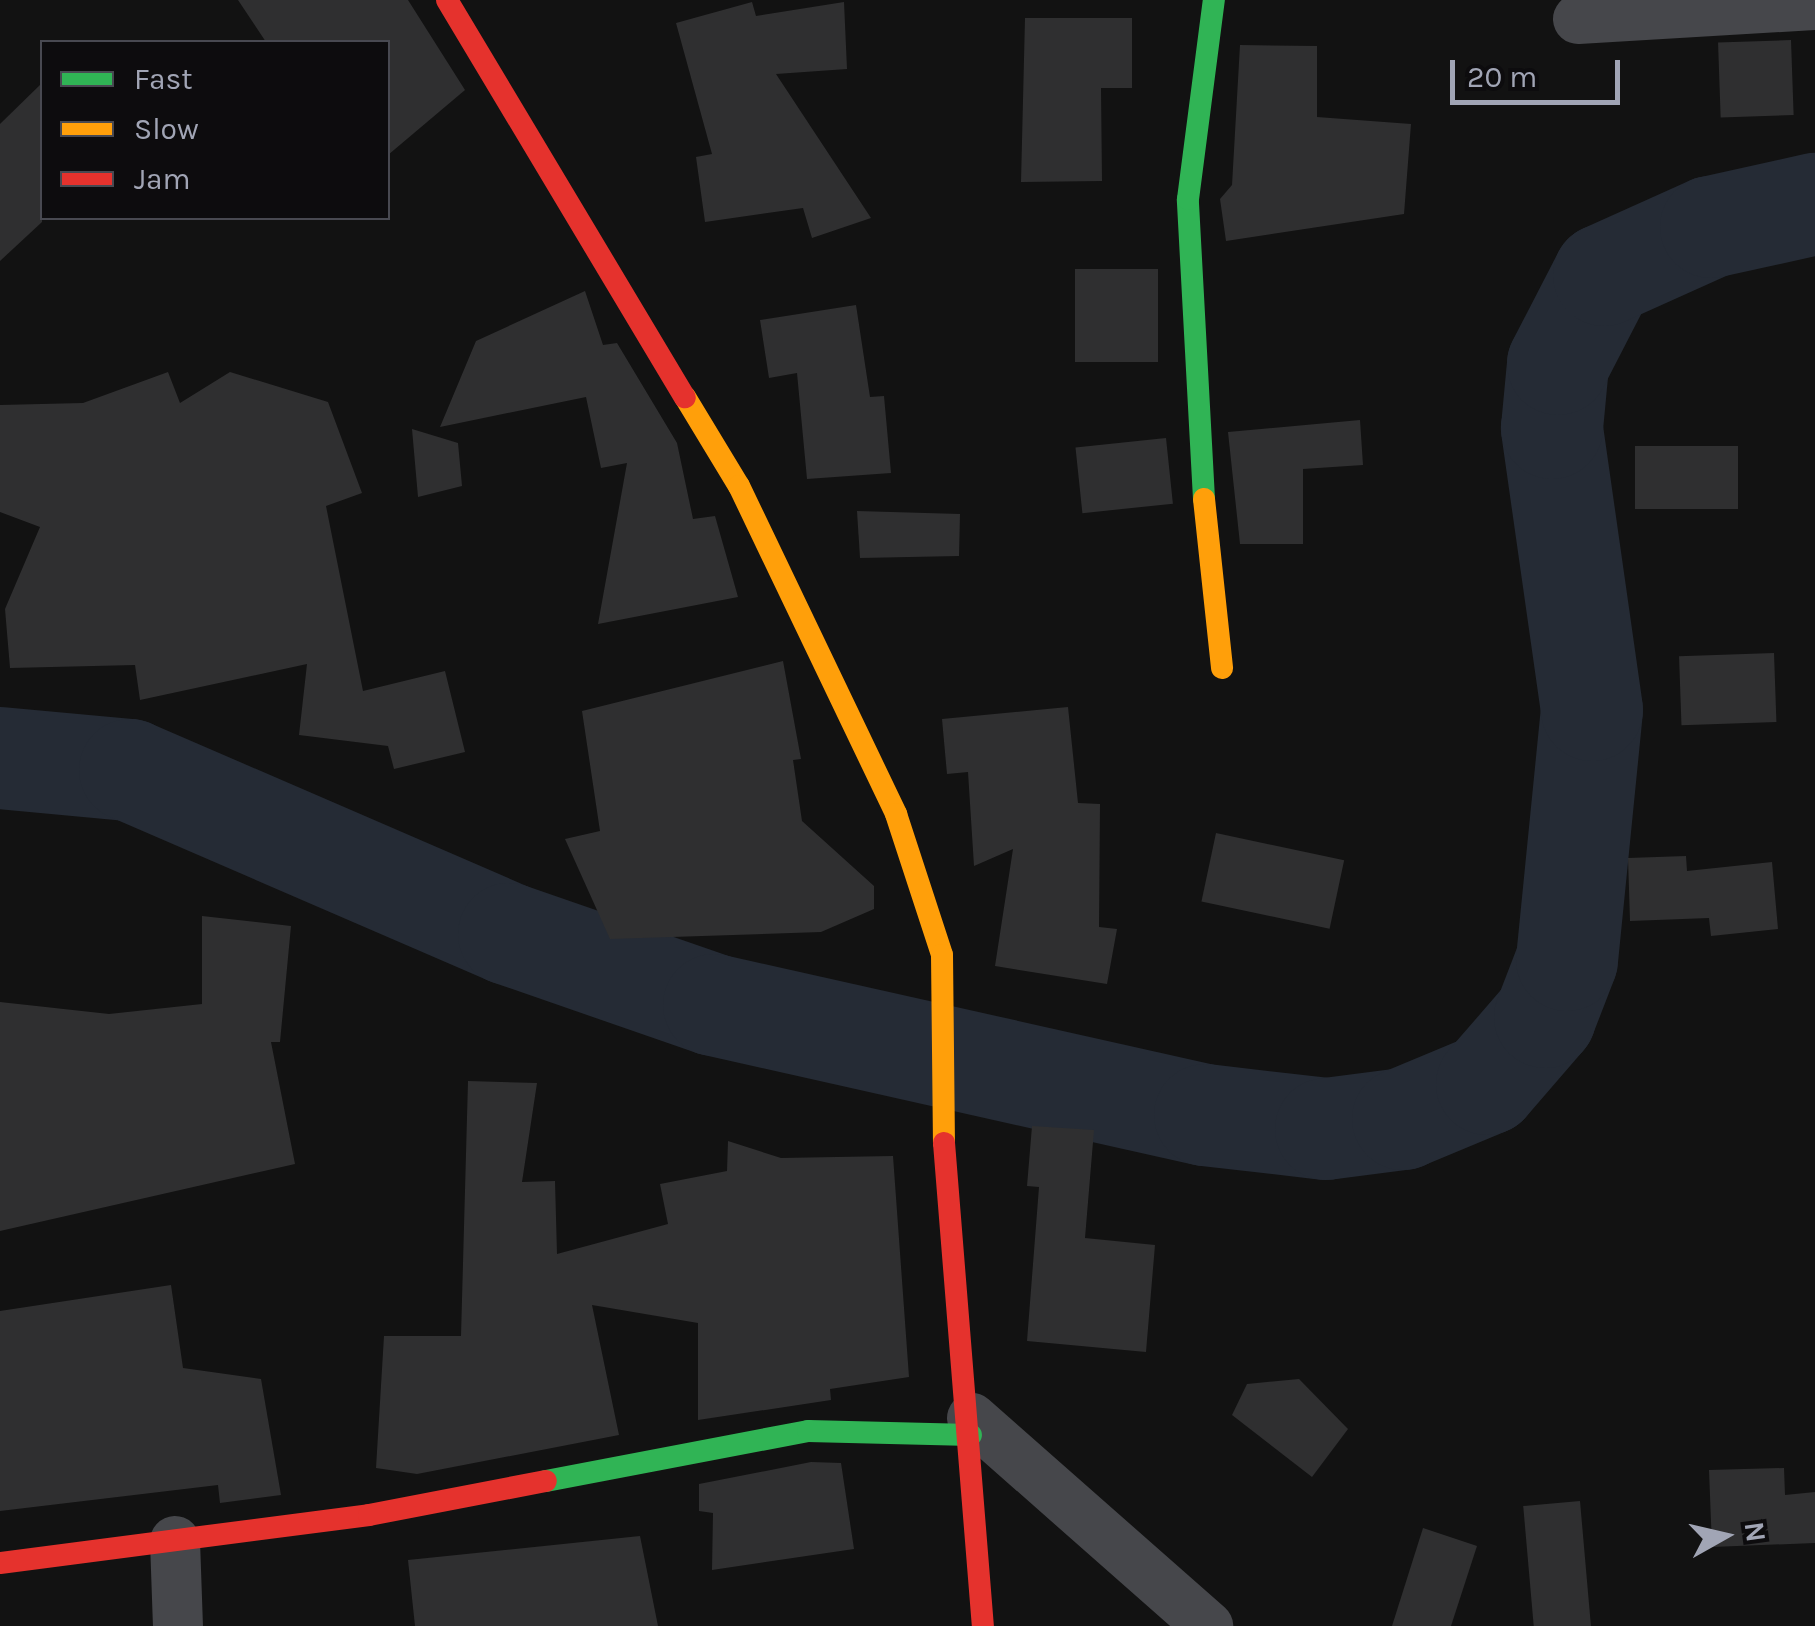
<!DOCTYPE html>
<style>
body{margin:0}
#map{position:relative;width:1815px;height:1626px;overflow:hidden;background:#121212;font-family:Karla,sans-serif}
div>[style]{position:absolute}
.river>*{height:102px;margin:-51px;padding:0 51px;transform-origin:51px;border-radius:51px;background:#252b35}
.building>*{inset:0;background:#2f2f30;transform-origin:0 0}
.street>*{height:50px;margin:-25px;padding:0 25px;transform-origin:25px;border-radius:25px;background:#46474b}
.fast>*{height:22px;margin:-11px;padding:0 11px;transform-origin:11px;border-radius:11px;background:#30b455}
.slow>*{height:22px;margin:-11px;padding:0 11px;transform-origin:11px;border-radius:11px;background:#ff9f0a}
.jam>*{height:22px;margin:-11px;padding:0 11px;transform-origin:11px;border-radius:11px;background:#e5322d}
span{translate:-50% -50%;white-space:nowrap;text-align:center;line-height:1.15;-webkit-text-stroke:10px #0d0c0e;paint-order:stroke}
.legend{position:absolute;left:40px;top:40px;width:350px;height:180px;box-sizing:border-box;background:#0d0c0e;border:2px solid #484951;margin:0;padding:12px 18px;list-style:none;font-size:30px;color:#a1a5b5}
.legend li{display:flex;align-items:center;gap:20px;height:50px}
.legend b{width:50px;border:2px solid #484951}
.north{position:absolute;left:1675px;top:1486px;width:100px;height:100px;-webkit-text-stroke:8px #0d0c0e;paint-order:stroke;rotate:82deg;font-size:28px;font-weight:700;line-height:40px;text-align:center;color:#a1a5b5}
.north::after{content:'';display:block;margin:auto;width:35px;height:45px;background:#a1a5b5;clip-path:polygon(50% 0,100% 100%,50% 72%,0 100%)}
.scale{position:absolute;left:1450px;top:60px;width:170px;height:45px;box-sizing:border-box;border:5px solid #a1a5b5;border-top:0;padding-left:12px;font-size:30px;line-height:35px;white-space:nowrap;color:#a1a5b5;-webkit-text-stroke:8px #0d0c0e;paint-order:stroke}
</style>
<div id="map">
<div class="river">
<div style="left:0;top:758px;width:131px;rotate:5.3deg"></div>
<div style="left:130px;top:770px;width:413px;rotate:23.4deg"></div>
<div style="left:509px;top:934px;width:217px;rotate:19.1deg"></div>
<div style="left:714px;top:1005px;width:503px;rotate:12.63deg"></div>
<div style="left:1205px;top:1115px;width:122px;rotate:6.6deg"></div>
<div style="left:1326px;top:1129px;width:78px;rotate:-7.4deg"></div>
<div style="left:1403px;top:1119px;width:91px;rotate:-22.6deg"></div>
<div style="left:1487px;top:1084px;width:89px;rotate:-49.1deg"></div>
<div style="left:1545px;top:1017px;width:61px;rotate:-68.9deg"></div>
<div style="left:1567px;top:960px;width:251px;rotate:-84.3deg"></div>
<div style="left:1592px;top:710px;width:285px;rotate:-98.1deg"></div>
<div style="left:1552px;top:428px;width:64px;rotate:-84.6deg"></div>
<div style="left:1558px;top:364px;width:100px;rotate:-62.7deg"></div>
<div style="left:1604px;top:275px;width:117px;rotate:-24.2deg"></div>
<div style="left:1711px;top:227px;width:107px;rotate:-12.5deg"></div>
</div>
<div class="building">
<div style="clip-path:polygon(238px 0,408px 0,465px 90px,388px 155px,388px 42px,266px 42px)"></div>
<div style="clip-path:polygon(752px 2px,756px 16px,844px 2px,847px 69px,776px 74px,871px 218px,812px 238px,803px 208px,705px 222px,696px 157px,712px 154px,676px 23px)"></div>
<div style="clip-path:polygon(1025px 18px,1132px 18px,1132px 88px,1101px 88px,1102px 181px,1021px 182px)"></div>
<div style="left:1791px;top:40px;width:75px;height:73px;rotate:88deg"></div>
<div style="clip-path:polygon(1240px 45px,1317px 46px,1317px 117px,1411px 124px,1404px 214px,1226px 241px,1220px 199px,1232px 185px)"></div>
<div style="clip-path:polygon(42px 83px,42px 222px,0 261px,0 124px)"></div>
<div style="left:1075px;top:269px;width:83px;height:93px"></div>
<div style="clip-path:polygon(585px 291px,603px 345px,617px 343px,677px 443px,693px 519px,715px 516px,738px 597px,598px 624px,627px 463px,601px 468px,586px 397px,440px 427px,476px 341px)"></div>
<div style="clip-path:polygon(856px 305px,870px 397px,884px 396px,891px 473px,807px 479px,797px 373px,769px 378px,760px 320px)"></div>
<div style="clip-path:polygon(168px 372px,180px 403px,230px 372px,328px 402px,362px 493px,326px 506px,363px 691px,445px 671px,465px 752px,394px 769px,388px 746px,299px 735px,307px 664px,140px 700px,135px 665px,10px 668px,5px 609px,40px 527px,0 512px,0 405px,83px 403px)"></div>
<div style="clip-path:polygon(1360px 420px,1363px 465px,1303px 469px,1303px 544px,1240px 544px,1228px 432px)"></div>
<div style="clip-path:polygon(412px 429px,458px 443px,462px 486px,418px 497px)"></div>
<div style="left:1166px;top:438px;width:66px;height:91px;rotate:84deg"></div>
<div style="left:1635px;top:446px;width:103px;height:63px"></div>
<div style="clip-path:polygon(857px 511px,960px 514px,959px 556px,860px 558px)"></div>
<div style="left:1774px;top:653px;width:69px;height:95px;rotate:88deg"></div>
<div style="clip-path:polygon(783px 661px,801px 759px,793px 760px,802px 821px,874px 886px,874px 909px,821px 932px,610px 939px,565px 839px,600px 831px,582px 711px)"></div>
<div style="clip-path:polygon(1068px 707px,1078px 803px,1100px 804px,1099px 927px,1117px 929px,1107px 984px,995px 966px,1013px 849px,974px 866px,968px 772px,947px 774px,942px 719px)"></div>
<div style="left:1216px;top:833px;width:131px;height:70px;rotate:12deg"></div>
<div style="clip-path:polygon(1686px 856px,1687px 871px,1772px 862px,1778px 929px,1711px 936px,1709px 918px,1630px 921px,1628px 858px)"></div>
<div style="clip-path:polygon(202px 916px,291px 926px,280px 1042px,271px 1042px,295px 1164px,0 1231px,0 1002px,109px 1014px,202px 1004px)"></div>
<div style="clip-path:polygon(468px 1081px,537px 1083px,522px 1182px,555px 1181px,557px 1254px,668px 1224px,660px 1184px,727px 1171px,728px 1141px,781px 1158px,893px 1156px,909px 1377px,830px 1389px,831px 1400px,698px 1420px,698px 1323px,592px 1305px,619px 1435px,417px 1474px,376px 1468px,384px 1336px,461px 1336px)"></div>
<div style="clip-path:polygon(1032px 1126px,1094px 1130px,1085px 1238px,1155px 1245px,1146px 1352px,1027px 1341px,1039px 1187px,1027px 1186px)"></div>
<div style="clip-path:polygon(171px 1285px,183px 1368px,261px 1379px,281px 1495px,220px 1503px,218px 1485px,0 1511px,0 1311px)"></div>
<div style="clip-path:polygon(1299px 1379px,1348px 1429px,1312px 1477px,1232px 1415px,1247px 1384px)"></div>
<div style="clip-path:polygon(811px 1462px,841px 1463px,854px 1549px,712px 1570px,713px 1513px,699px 1511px,699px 1484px)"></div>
<div style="clip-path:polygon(1784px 1468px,1785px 1495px,1815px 1492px,1815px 1543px,1712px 1547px,1709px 1470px)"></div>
<div style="left:1580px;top:1501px;width:126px;height:57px;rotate:85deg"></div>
<div style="clip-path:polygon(1423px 1528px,1477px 1546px,1451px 1626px,1392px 1626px)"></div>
<div style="clip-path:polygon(640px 1536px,658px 1626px,415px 1626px,408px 1560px)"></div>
</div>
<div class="street">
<div style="left:1578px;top:19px;width:237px;rotate:-3.4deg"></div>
<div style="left:972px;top:1418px;width:315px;rotate:41.4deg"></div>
<div style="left:175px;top:1541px;width:85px;rotate:88deg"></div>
</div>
<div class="fast">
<div style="left:1204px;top:499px;width:300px;rotate:-93.1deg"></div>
<div style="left:1188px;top:199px;width:201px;rotate:-82.6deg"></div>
<div style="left:546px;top:1481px;width:267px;rotate:-10.8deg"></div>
<div style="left:808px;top:1431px;width:163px;rotate:1.4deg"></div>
</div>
<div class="slow">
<div style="left:685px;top:397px;width:104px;rotate:58.8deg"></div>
<div style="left:739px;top:486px;width:364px;rotate:64.4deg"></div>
<div style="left:896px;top:814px;width:148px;rotate:71.9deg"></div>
<div style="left:942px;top:955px;width:188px;rotate:89.4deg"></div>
<div style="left:1204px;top:499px;width:170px;rotate:83.9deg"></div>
</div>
<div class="jam">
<div style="left:447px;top:0;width:463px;rotate:59.1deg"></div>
<div style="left:944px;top:1143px;width:485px;rotate:85.4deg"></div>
<div style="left:0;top:1563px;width:372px;rotate:-7.4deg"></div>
<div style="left:369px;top:1515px;width:180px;rotate:-10.9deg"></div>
</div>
<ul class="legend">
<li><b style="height:12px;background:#30b455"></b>Fast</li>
<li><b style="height:12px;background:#ff9f0a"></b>Slow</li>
<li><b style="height:12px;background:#e5322d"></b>Jam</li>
</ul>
<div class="north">N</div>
<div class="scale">20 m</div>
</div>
